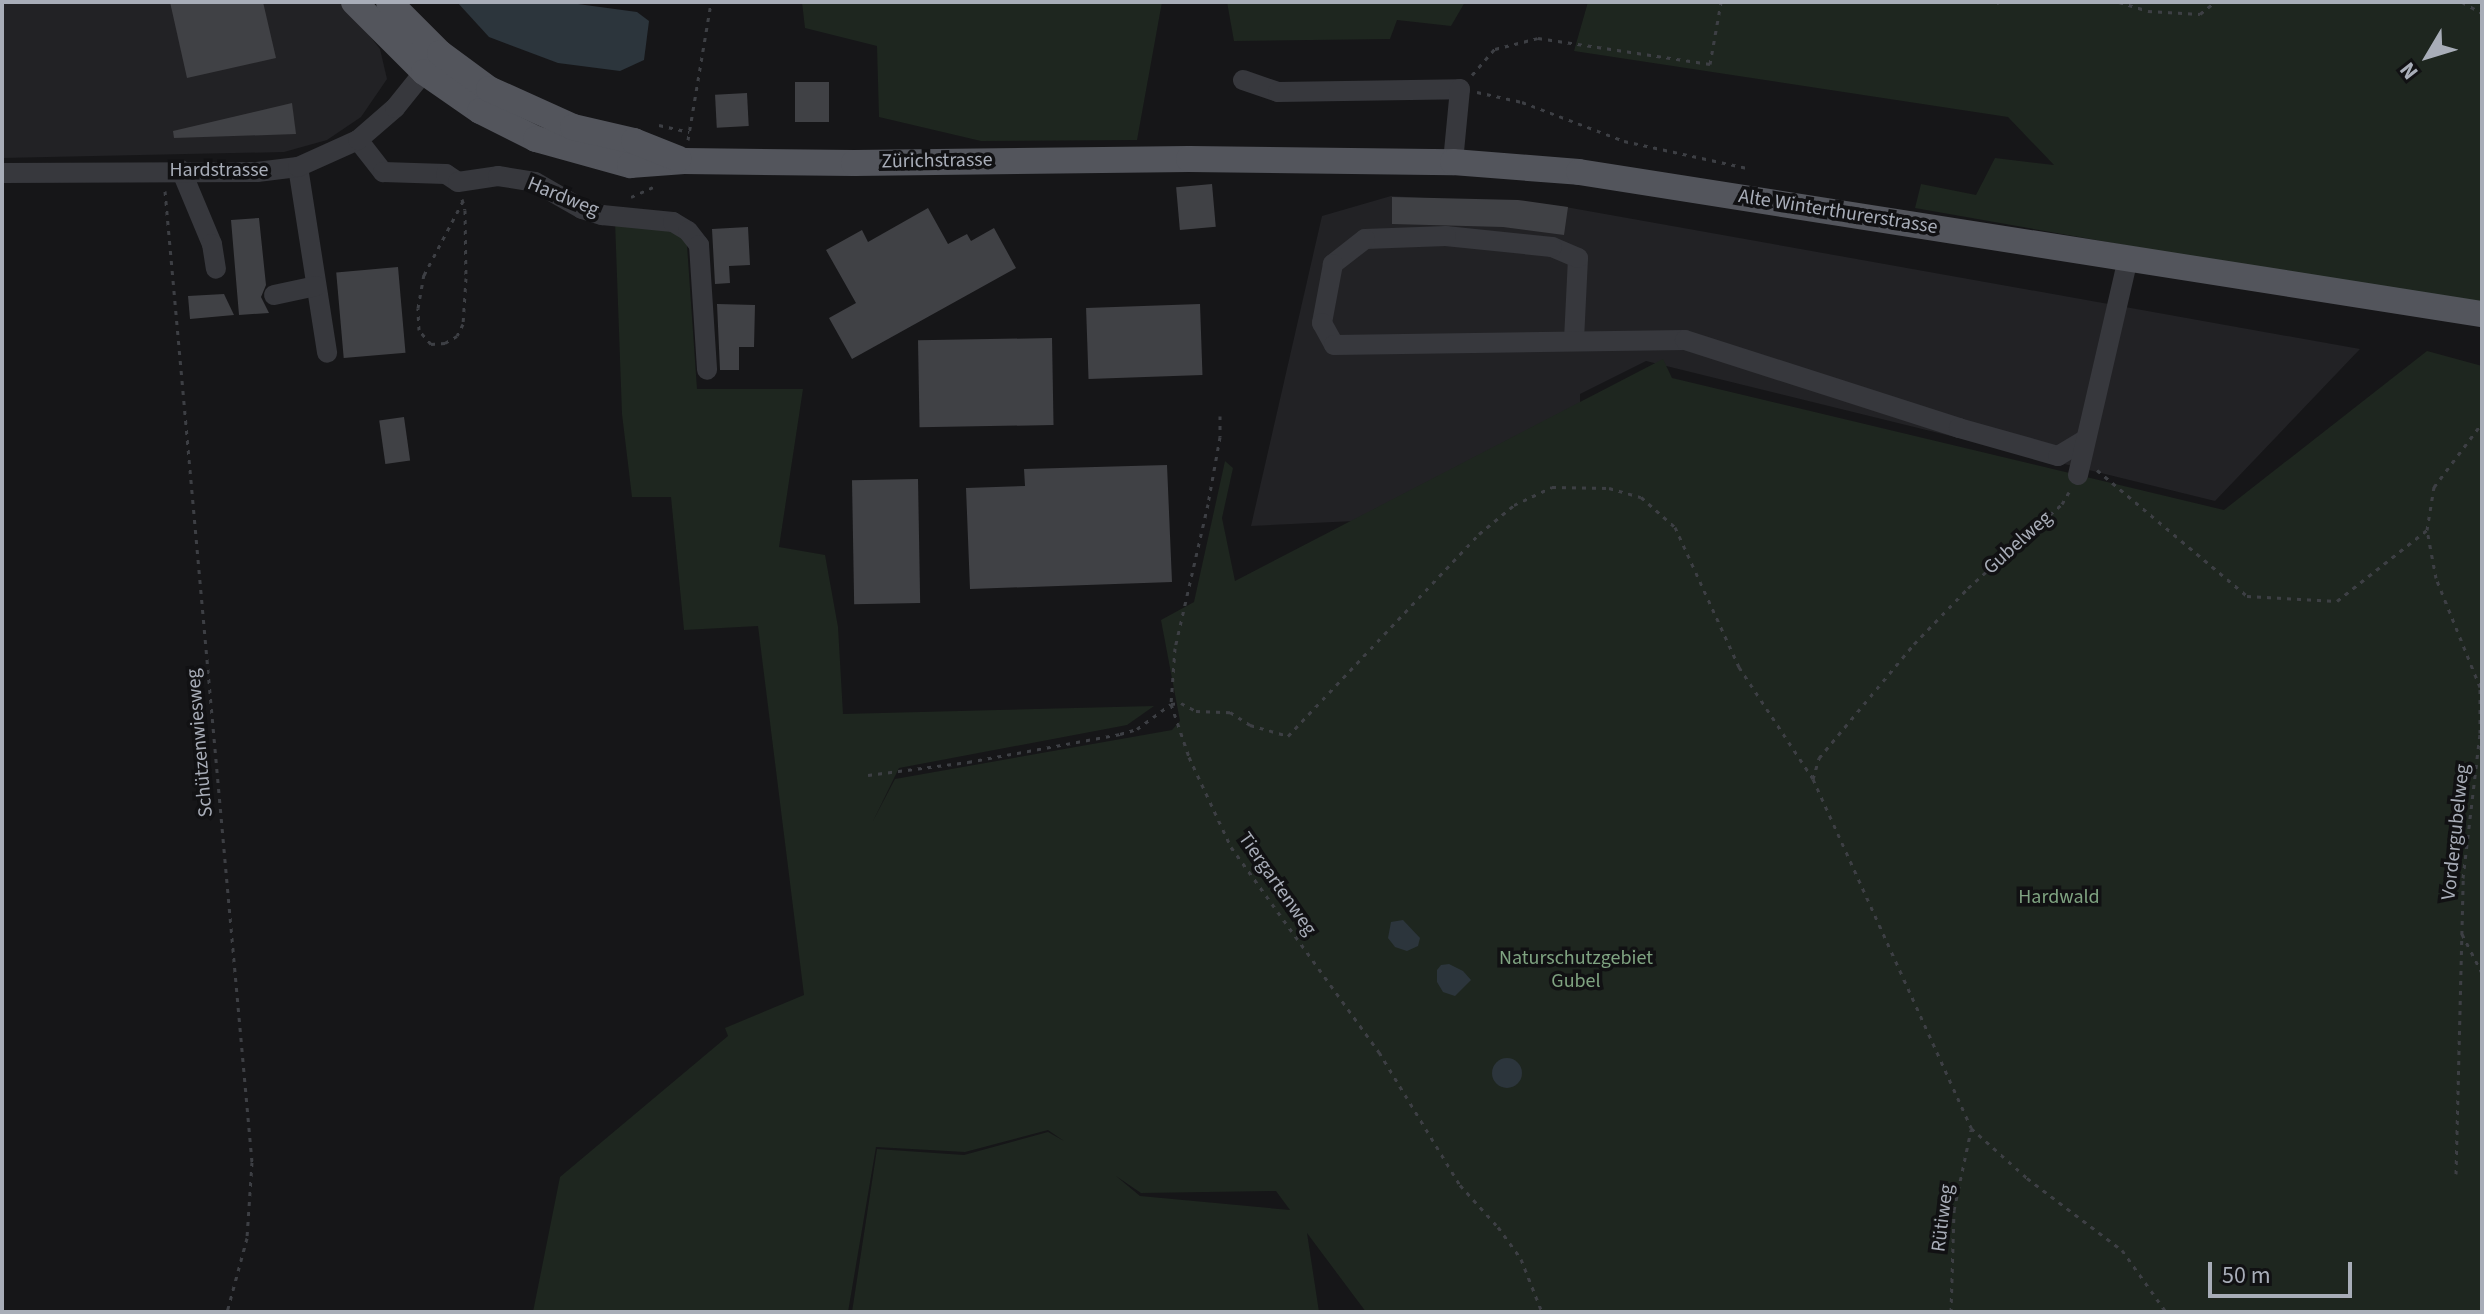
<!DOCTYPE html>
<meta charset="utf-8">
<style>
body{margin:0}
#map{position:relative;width:2484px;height:1314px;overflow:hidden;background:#161618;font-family:"Source Sans 3",sans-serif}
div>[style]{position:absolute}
.built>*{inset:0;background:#222225}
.green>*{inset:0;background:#1e261f}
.water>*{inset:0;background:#2c353c}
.round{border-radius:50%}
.building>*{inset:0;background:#404145;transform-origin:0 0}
.path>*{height:3px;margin-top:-1.5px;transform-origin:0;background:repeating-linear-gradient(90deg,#3d3f44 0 4px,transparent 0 10px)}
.minor>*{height:20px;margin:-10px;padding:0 10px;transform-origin:10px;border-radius:10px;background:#37383d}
.major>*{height:26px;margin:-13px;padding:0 13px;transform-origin:13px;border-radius:13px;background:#53555c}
span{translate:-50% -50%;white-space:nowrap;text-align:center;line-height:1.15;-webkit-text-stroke:7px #111113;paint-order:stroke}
.street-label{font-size:20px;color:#a8adb8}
.park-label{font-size:20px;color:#7fa381}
.frame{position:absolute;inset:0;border:4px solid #a8adb8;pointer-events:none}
.north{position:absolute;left:2388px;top:16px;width:80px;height:80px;-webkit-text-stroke:6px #111113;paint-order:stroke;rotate:232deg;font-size:22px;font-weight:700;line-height:32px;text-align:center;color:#a8adb8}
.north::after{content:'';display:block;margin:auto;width:28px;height:36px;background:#a8adb8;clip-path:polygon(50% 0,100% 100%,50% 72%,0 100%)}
.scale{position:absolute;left:2208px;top:1262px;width:144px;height:36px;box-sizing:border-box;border:4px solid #a8adb8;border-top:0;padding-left:10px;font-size:24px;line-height:28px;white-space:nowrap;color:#a8adb8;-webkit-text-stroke:6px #111113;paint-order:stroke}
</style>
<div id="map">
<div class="built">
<div style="clip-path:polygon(2px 2px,343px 2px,380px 49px,387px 79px,361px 117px,327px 140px,284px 152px,2px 158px)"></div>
<div style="clip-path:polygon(1391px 196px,1560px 206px,2360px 349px,2215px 501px,1646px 361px,1580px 394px,1580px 428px,1376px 520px,1251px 526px,1322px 216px)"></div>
</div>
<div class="green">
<div style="clip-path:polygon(802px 2px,1162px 2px,1137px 140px,981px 141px,879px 117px,877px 46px,805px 28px)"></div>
<div style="clip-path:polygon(1227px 2px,1465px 2px,1451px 26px,1397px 20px,1390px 39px,1234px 41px)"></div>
<div style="clip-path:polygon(1588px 2px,2482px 2px,2482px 308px,1915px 208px,1921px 184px,1976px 195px,1995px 158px,2054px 165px,2008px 117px,1574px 51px)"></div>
<div style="clip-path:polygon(evenodd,615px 221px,686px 231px,697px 389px,803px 389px,779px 547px,825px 555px,838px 627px,843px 714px,1154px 706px,1127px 725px,899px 768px,873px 821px,895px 779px,1172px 730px,1180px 721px,1161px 620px,1194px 602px,1225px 461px,1233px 468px,1222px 518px,1235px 581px,1663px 359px,1672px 378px,2224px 510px,2427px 351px,2482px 366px,2482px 1312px,1366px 1312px,1307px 1233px,1319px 1312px,852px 1312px,877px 1149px,964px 1155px,1048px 1132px,1064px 1141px,1048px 1130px,965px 1152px,876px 1147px,848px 1312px,533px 1312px,560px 1177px,728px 1036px,725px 1028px,804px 995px,758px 626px,684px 630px,671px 497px,632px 497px,622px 414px,615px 221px,1116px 1176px,1141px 1193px,1276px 1191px,1290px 1210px,1140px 1196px,1116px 1176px)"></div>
</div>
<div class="water">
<div style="clip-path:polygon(457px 2px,563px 2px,637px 12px,649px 21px,644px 60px,620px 71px,558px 63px,489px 37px)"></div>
<div style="clip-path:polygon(1403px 920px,1420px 938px,1418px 946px,1407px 951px,1395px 947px,1388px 938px,1391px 922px)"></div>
<div style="clip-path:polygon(1449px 964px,1463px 971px,1471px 980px,1455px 996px,1443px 992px,1437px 982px,1437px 970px,1441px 965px)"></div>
<div class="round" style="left:1492px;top:1058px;width:30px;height:30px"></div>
</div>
<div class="building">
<div style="clip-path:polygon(170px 2px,263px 2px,276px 58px,187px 78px)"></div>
<div style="left:795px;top:82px;width:34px;height:40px"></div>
<div style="left:747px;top:93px;width:33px;height:32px;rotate:87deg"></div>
<div style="clip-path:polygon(292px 103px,296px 134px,174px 138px,173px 131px)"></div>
<div style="left:1212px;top:184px;width:43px;height:36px;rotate:85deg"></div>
<div style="clip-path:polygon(1392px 197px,1518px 200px,1568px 207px,1564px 235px,1503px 227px,1392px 224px)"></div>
<div style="clip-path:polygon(928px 208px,948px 244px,967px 234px,971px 241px,994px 228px,1016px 268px,852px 359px,829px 318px,856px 303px,826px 250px,862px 230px,868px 242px)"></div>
<div style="clip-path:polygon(259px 218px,266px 285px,261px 297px,269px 313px,239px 315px,231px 220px)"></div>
<div style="clip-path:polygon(748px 227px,750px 265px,729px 266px,730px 283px,715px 284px,712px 229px)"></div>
<div style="left:398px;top:267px;width:86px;height:62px;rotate:85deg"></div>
<div style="clip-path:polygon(224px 294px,234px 315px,190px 319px,188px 296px)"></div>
<div style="clip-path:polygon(717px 304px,755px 305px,754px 347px,739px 347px,739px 370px,720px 370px)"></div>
<div style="left:1200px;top:304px;width:71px;height:114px;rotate:88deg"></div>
<div style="left:1052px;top:338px;width:87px;height:134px;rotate:89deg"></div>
<div style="left:404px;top:417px;width:44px;height:25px;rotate:82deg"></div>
<div style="clip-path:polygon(1167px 465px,1172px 582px,970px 589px,966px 488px,1025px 486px,1024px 469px)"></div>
<div style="left:918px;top:479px;width:124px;height:66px;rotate:89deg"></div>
</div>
<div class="path">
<div style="left:1998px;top:2px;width:2px;rotate:63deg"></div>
<div style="left:2119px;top:2px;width:30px;rotate:17deg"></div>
<div style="left:2148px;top:11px;width:52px;rotate:3.3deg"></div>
<div style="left:2200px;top:14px;width:19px;rotate:-39deg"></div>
<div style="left:2462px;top:2px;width:23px;rotate:29deg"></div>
<div style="left:1472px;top:75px;width:35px;rotate:-49deg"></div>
<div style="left:1495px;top:49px;width:44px;rotate:-14.3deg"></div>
<div style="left:1538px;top:38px;width:174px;rotate:8.6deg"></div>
<div style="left:1710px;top:64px;width:63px;rotate:-79.9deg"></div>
<div style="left:1477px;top:92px;width:46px;rotate:12.5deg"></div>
<div style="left:1522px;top:102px;width:109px;rotate:20.9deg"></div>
<div style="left:1624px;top:141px;width:126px;rotate:12.4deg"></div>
<div style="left:659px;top:125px;width:31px;rotate:13deg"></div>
<div style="left:688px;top:140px;width:140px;rotate:-80.5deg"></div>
<div style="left:165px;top:191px;width:975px;rotate:84.88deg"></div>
<div style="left:252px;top:1162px;width:76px;rotate:93.8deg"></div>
<div style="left:247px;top:1238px;width:77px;rotate:105.1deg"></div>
<div style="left:631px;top:197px;width:24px;rotate:-24deg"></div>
<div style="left:462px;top:199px;width:11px;rotate:75deg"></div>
<div style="left:465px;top:210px;width:68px;rotate:89.2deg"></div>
<div style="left:466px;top:278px;width:46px;rotate:93.7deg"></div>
<div style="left:463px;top:324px;width:13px;rotate:117deg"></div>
<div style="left:457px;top:336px;width:14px;rotate:150deg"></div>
<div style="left:445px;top:343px;width:14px;rotate:176deg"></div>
<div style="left:431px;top:344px;width:18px;rotate:-131deg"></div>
<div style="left:419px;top:330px;width:22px;rotate:-93deg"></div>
<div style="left:418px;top:308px;width:34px;rotate:-80deg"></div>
<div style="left:424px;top:275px;width:84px;rotate:-62.2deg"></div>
<div style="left:1220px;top:416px;width:21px;rotate:90deg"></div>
<div style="left:1220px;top:437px;width:68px;rotate:100.2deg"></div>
<div style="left:1208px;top:504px;width:148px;rotate:102.9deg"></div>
<div style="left:1175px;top:648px;width:56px;rotate:94.1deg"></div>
<div style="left:1171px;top:704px;width:56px;rotate:71.2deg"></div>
<div style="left:1189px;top:757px;width:99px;rotate:65deg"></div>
<div style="left:1231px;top:847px;width:253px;rotate:54.2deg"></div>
<div style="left:1379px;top:1052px;width:156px;rotate:58.7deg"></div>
<div style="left:1460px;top:1185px;width:57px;rotate:47.9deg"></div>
<div style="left:1498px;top:1227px;width:39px;rotate:54deg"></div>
<div style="left:1521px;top:1259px;width:57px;rotate:68.4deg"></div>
<div style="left:2097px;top:470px;width:196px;rotate:40deg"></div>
<div style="left:2247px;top:596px;width:90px;rotate:3.2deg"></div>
<div style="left:2337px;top:601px;width:115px;rotate:-38.3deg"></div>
<div style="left:868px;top:775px;width:101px;rotate:-7.4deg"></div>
<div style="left:968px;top:762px;width:155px;rotate:-10.4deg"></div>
<div style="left:1120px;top:734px;width:18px;rotate:-16deg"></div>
<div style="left:1137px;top:729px;width:42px;rotate:-36.3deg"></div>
<div style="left:1171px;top:704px;width:10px;rotate:-6deg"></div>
<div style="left:1181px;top:703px;width:17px;rotate:28deg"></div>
<div style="left:1196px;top:711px;width:34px;rotate:2deg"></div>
<div style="left:1230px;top:712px;width:24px;rotate:33deg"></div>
<div style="left:1250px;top:725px;width:40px;rotate:16deg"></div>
<div style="left:1288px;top:736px;width:278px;rotate:-46.6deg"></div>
<div style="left:1479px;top:534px;width:45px;rotate:-39.6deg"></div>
<div style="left:1514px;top:505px;width:42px;rotate:-25.3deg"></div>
<div style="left:1552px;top:487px;width:57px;rotate:1deg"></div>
<div style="left:1609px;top:488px;width:33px;rotate:16deg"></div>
<div style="left:1641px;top:497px;width:45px;rotate:41.4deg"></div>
<div style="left:1675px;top:527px;width:154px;rotate:65.4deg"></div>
<div style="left:1739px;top:667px;width:134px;rotate:56.5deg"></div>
<div style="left:1813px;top:779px;width:383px;rotate:65.6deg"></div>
<div style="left:1971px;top:1128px;width:75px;rotate:41.8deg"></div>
<div style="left:2027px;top:1178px;width:119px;rotate:37.2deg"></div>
<div style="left:2122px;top:1250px;width:76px;rotate:54.6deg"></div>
<div style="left:1813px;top:779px;width:22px;rotate:-74deg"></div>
<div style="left:1819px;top:758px;width:148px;rotate:-50.2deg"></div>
<div style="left:1914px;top:644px;width:78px;rotate:-46deg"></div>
<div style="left:1968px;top:588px;width:126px;rotate:-41.8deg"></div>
<div style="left:2062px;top:504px;width:14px;rotate:-60deg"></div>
<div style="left:2462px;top:934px;width:44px;rotate:62.9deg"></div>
<div style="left:2456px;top:1174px;width:296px;rotate:-88.6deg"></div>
<div style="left:2463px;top:878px;width:146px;rotate:-83.3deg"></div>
<div style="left:2480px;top:733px;width:46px;rotate:-90deg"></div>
<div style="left:2480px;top:687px;width:118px;rotate:-112deg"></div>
<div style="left:2436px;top:578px;width:49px;rotate:-100.6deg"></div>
<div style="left:2427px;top:530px;width:44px;rotate:-80.8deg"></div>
<div style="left:2434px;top:487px;width:80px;rotate:-53.1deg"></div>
<div style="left:1951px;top:1312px;width:102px;rotate:-88.3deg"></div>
<div style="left:1954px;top:1210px;width:82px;rotate:-78deg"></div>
</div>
<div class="minor">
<div style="left:1243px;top:80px;width:37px;rotate:19deg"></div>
<div style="left:1278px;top:92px;width:182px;rotate:-0.9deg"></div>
<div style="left:1460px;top:89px;width:73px;rotate:95.5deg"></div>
<div style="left:358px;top:140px;width:41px;rotate:52deg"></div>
<div style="left:383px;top:172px;width:63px;rotate:1.8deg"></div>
<div style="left:446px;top:174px;width:14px;rotate:34deg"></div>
<div style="left:458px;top:182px;width:40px;rotate:-8.5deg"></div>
<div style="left:498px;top:176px;width:37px;rotate:9deg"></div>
<div style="left:535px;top:182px;width:54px;rotate:29.9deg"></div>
<div style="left:582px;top:209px;width:21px;rotate:17deg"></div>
<div style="left:602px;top:215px;width:71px;rotate:5.6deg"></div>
<div style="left:673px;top:222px;width:17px;rotate:31deg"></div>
<div style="left:688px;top:231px;width:18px;rotate:52deg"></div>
<div style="left:699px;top:245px;width:125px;rotate:86.3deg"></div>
<div style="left:298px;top:167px;width:188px;rotate:81.1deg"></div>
<div style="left:181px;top:170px;width:80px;rotate:67.3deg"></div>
<div style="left:212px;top:244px;width:25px;rotate:81deg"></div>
<div style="left:2px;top:173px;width:255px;rotate:-0.2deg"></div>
<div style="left:257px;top:172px;width:41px;rotate:-7deg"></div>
<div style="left:298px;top:167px;width:66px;rotate:-24.2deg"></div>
<div style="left:358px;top:140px;width:49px;rotate:-40.9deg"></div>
<div style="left:395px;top:108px;width:59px;rotate:-51.2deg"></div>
<div style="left:274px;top:295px;width:43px;rotate:-12.1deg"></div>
<div style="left:1574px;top:340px;width:82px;rotate:-87.2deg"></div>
<div style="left:1578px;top:258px;width:28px;rotate:-157deg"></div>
<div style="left:1552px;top:247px;width:107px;rotate:-174.1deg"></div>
<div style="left:1446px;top:236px;width:81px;rotate:177.9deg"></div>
<div style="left:1365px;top:239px;width:41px;rotate:142deg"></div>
<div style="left:1333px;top:264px;width:60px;rotate:100.6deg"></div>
<div style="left:1322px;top:323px;width:25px;rotate:61deg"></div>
<div style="left:1334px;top:345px;width:351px;rotate:-0.8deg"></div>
<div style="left:1685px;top:340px;width:288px;rotate:17.8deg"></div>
<div style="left:1959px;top:428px;width:103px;rotate:15.8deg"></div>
<div style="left:2058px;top:456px;width:31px;rotate:-31deg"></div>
<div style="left:2078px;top:475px;width:222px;rotate:-77deg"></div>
</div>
<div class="major">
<div style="left:354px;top:2px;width:99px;rotate:45deg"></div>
<div style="left:424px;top:72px;width:68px;rotate:34.9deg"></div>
<div style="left:480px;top:111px;width:63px;rotate:26.6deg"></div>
<div style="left:536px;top:139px;width:98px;rotate:15.5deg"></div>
<div style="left:630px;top:165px;width:54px;rotate:-4.2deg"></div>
<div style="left:684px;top:161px;width:170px;rotate:0.7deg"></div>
<div style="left:854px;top:163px;width:335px;rotate:-0.7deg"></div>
<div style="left:1189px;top:159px;width:264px;rotate:0.7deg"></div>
<div style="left:1453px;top:162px;width:126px;rotate:4.5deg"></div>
<div style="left:1579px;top:172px;width:914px;rotate:8.94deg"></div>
<div style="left:389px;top:2px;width:72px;rotate:45deg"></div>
<div style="left:440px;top:53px;width:61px;rotate:36.3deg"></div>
<div style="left:489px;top:89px;width:92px;rotate:24.3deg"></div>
<div style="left:573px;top:127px;width:63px;rotate:12.9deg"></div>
<div style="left:634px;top:141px;width:48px;rotate:21.8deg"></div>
</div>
<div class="street-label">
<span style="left:937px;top:161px;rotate:-1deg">Zürichstrasse</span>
<span style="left:219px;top:170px">Hardstrasse</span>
<span style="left:563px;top:197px;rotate:22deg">Hardweg</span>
<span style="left:1838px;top:212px;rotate:9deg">Alte Winterthurerstrasse</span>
<span style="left:2018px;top:543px;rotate:-42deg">Gubelweg</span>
<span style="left:200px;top:743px;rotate:-95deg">Schützenwiesweg</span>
<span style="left:2456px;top:832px;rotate:-84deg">Vordergubelweg</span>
<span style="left:1277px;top:884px;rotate:55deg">Tiergartenweg</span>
<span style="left:1943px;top:1218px;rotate:-83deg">Rütiweg</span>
</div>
<div class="park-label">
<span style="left:2059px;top:897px">Hardwald</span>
<span style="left:1576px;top:970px">Naturschutzgebiet<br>Gubel</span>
</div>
<div class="frame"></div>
<div class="north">N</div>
<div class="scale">50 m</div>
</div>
